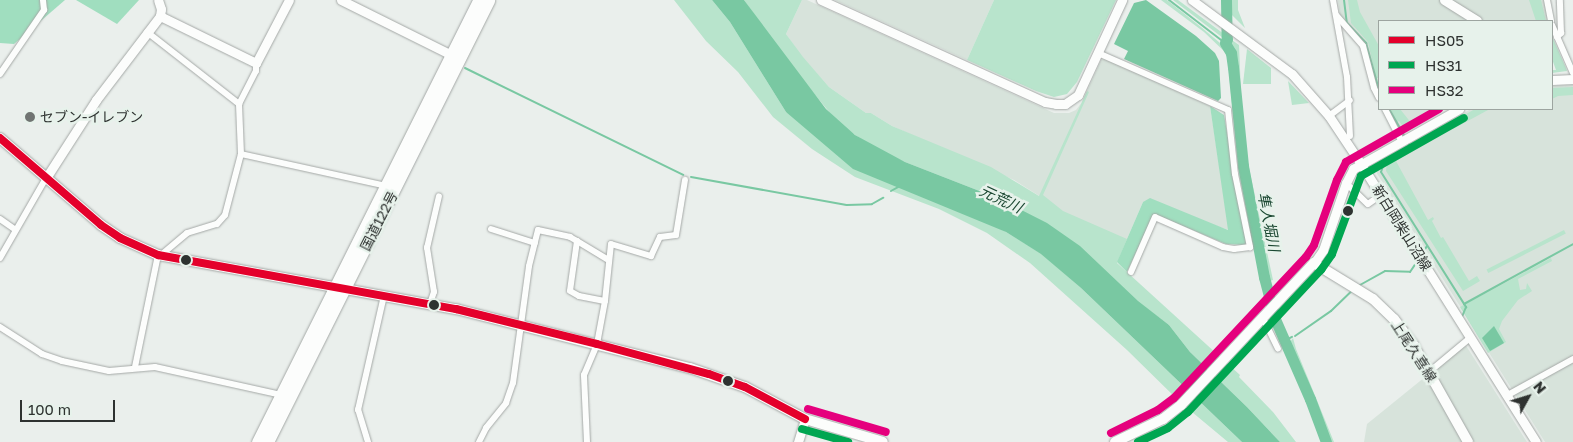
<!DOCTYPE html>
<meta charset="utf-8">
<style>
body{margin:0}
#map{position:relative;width:1573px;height:442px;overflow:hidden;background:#eaefec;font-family:"Golos Text","Noto Sans JP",sans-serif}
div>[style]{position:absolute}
.built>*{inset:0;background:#d7e3db}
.green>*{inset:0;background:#b8e4cc;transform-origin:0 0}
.forest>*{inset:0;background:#a0debf}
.water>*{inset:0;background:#79c8a2}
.stream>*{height:2px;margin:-1px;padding:0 1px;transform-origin:1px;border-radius:1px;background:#79c8a2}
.river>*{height:11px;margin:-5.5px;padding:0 5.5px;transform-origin:5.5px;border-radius:5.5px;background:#79c8a2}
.roads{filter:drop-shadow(0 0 1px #a4a8a6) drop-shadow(0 0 1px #a4a8a6)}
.street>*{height:6px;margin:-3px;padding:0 3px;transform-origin:3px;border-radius:3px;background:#fcfdfc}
.secondary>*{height:9px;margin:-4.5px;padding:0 4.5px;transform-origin:4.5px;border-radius:4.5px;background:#fcfdfc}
.primary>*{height:10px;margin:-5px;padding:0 5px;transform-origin:5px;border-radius:5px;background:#fcfdfc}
.highway>*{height:11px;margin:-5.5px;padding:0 5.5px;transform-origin:5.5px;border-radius:5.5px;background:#fcfdfc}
.bus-1>*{height:8px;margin:-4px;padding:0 4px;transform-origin:4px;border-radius:4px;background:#e4002b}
.bus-2>*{height:8px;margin:-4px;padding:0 4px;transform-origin:4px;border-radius:4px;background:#00a651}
.bus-3>*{height:8px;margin:-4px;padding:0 4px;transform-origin:4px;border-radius:4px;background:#e5007d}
.dots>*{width:14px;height:14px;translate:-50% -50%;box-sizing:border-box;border:2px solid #e7f2eb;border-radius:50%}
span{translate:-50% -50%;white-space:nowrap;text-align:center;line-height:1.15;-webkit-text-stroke:5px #e7f2eb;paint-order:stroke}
.poi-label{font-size:14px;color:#2e3230}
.left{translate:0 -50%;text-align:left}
.street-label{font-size:14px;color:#2e3230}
.water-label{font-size:15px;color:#1a4731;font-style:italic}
.legend{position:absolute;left:1378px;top:20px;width:175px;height:90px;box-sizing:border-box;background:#e7f2eb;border:1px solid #9da5a0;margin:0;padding:6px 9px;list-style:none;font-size:15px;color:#2e3230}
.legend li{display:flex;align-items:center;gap:10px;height:25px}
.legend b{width:25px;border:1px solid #9da5a0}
.north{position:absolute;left:1503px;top:372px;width:50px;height:50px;-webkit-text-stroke:4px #e7f2eb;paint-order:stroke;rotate:51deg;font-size:14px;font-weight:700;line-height:20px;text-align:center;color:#2e3230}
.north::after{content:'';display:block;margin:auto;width:18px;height:22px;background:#2e3230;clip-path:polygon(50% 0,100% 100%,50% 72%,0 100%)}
.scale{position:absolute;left:20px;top:400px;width:95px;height:22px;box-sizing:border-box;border:2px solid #2e3230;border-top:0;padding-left:6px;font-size:15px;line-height:18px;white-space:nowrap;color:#2e3230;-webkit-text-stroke:4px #e7f2eb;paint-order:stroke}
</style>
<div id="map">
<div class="built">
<div style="clip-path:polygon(802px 0,807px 0,1054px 113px,1069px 113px,1076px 110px,1082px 102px,1101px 60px,1105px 59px,1210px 106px,1229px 230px,1143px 202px,1117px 262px,1052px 204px,1014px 180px,892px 126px,871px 113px,866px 113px,829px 87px,802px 57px,786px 34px)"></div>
<div style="clip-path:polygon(835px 0,994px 0,967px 60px)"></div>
<div style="clip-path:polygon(1338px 0,1544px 0,1548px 21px,1379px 21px,1379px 93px,1365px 44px,1340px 16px)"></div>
<div style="clip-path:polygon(1573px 85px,1573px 442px,1545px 442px,1376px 172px,1379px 161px,1471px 109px,1552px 109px,1552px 86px)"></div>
<div style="clip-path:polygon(1387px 109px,1446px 109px,1405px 131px,1398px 128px)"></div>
<div style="clip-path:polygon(1465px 344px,1527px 442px,1471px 442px,1433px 372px)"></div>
<div style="clip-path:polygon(1425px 377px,1427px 377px,1464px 440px,1462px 442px,1364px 442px,1367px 424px)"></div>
</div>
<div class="green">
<div style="clip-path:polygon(674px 0,712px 0,730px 22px,786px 112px,1006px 232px,1042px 254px,1081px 288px,1242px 442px,1228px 442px,1180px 402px,1127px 350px,1030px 263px,987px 233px,939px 209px,855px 177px,812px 149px,773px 117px,738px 72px,706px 41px)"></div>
<div style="clip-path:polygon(744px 0,802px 0,786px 34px,803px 57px,829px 87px,866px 113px,871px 113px,892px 126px,991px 167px,1039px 196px,1087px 91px,1089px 92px,1043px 195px,1063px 211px,1127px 239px,1117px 263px,1240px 375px,1239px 377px,1273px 412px,1296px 442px,1280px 442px,1247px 407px,1190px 352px,1169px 325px,1000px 199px,905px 162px,873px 147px,839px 124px,789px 63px)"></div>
<div style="clip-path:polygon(994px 0,1116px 0,1077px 82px,1067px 94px,1054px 97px,1036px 91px,967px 60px)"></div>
<div style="clip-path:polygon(1161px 0,1167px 0,1201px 27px,1226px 48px,1230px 54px,1239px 156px,1265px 282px,1262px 284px,1239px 175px,1227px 54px,1204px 32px)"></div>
<div style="clip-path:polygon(1173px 0,1178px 0,1224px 34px,1223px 38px)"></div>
<div style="clip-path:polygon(1229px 0,1238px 0,1238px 10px,1245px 28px,1230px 13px)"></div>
<div style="clip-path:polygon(1348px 0,1357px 0,1360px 12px,1379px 46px,1379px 78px,1376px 78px,1368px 42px,1351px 23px)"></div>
<div style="clip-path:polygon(1529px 0,1541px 0,1546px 21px,1536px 21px)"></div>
<div style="clip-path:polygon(1552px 36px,1566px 68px,1567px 71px,1552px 73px,1552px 70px,1556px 70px,1552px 59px)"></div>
<div style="clip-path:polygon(1229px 38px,1239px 45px,1242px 116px,1248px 163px,1273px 280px,1270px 281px,1246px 172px,1237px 68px,1233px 51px,1227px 45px)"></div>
<div style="clip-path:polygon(1247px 49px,1271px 68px,1271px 84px,1243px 84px)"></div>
<div style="clip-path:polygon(1288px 81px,1309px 103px,1292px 105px)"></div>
<div style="clip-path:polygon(1573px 87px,1573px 95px,1558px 96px,1552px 99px,1552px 88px)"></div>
<div style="clip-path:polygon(1390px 109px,1400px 109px,1412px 124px,1404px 128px,1399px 121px,1397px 122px)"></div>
<div style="clip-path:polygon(1475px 109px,1488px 110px,1453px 129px,1450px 123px)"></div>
<div style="clip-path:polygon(1442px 129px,1444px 133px,1396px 161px,1428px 220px,1433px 217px,1434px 219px,1432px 221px,1441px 238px,1443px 237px,1469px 281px,1477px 276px,1480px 281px,1463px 291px,1386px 171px,1387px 163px)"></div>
<div style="left:1564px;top:230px;width:4px;height:87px;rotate:63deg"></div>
<div style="clip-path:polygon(1551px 258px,1552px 261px,1518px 279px,1520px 290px,1526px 289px,1527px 283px,1532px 291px,1518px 300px,1502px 321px,1499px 329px,1506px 342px,1488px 353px,1460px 307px)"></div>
<div style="clip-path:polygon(1293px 338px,1296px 349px,1334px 442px,1330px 442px,1323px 427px,1290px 342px)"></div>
</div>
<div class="forest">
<div style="clip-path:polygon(0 0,65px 0,14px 44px,0 43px)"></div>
<div style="clip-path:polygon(76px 0,139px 0,117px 24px)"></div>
<div style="clip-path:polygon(1210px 106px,1224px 115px,1246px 242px,1245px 245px,1226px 244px,1154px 214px,1127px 272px,1117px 262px,1143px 202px,1150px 198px,1228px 230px)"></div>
</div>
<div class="water">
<div style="clip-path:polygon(712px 0,744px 0,826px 109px,855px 135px,905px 162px,1000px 199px,1047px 223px,1080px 246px,1138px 301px,1169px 325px,1190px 352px,1247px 407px,1280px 442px,1242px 442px,1081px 288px,1041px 254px,1006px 232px,853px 169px,786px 112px,730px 22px)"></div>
<div style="clip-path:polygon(1146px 0,1196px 36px,1215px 53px,1219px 61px,1221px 98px,1218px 101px,1124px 59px,1128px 51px,1114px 44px,1134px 3px)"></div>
<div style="clip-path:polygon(1494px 326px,1504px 343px,1490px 351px,1482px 338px)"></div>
</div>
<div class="stream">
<div style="left:1169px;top:0;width:71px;rotate:37.5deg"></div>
<div style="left:1344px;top:0;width:23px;rotate:83deg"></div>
<div style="left:1347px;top:23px;width:28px;rotate:46deg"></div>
<div style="left:1366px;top:43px;width:49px;rotate:74.5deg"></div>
<div style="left:465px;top:68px;width:243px;rotate:26.1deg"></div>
<div style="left:1389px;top:109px;width:32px;rotate:60deg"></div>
<div style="left:1407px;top:141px;width:8px;rotate:60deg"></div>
<div style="left:1411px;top:148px;width:31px;rotate:151deg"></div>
<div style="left:1384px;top:163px;width:9px;rotate:108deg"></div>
<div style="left:1381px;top:172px;width:160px;rotate:57.8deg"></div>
<div style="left:1466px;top:307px;width:11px;rotate:112deg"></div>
<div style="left:691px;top:177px;width:158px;rotate:10.2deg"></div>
<div style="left:847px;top:205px;width:25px;rotate:-2deg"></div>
<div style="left:872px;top:204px;width:13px;rotate:-29deg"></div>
<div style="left:891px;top:191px;width:10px;rotate:-29deg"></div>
<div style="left:1422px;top:254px;width:9px;rotate:-58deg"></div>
<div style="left:1360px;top:285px;width:29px;rotate:-29deg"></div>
<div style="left:1385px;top:271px;width:25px;rotate:2deg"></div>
<div style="left:1410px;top:272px;width:14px;rotate:-56deg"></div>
<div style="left:1464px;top:304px;width:124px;rotate:-28.8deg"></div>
<div style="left:1295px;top:336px;width:44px;rotate:-34.8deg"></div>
<div style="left:1331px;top:311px;width:28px;rotate:-44deg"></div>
<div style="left:1284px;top:341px;width:9px;rotate:-27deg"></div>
</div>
<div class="river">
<div style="left:1226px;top:0;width:39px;rotate:89deg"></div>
<div style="left:1227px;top:39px;width:4px;rotate:117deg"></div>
<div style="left:1225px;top:43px;width:12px;rotate:59deg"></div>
<div style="left:1231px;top:53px;width:14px;rotate:82deg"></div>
<div style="left:1233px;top:67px;width:100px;rotate:84.2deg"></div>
<div style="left:1243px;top:166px;width:113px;rotate:79.3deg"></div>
<div style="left:1264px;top:277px;width:43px;rotate:75.3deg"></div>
<div style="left:1275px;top:319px;width:87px;rotate:66.4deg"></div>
<div style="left:1310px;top:399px;width:46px;rotate:69.6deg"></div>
</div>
<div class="roads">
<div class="street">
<div style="left:1333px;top:0;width:78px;rotate:79.7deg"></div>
<div style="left:1347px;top:77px;width:59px;rotate:87.1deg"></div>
<div style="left:1547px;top:0;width:21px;rotate:79deg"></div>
<div style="left:1336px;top:15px;width:41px;rotate:48.9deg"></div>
<div style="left:1363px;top:46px;width:43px;rotate:75.3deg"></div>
<div style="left:1374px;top:88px;width:11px;rotate:63deg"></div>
<div style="left:1552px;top:25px;width:52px;rotate:66.4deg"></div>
<div style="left:147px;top:32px;width:117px;rotate:38deg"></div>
<div style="left:1557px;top:37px;width:6px;rotate:-45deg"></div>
<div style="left:1561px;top:33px;width:33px;rotate:-92deg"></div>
<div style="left:1098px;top:53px;width:142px;rotate:23.7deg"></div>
<div style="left:1228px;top:110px;width:64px;rotate:83.8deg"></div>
<div style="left:1235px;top:174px;width:75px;rotate:78.4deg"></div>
<div style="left:1250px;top:247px;width:16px;rotate:173deg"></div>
<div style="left:1234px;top:249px;width:11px;rotate:-170deg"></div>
<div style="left:1223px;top:247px;width:74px;rotate:-156.2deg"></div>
<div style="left:1155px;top:217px;width:60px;rotate:113.6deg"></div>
<div style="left:0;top:74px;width:78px;rotate:-55.5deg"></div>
<div style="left:44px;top:10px;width:10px;rotate:-96deg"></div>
<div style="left:1385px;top:109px;width:35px;rotate:63deg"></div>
<div style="left:1329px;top:116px;width:26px;rotate:-37deg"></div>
<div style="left:241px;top:154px;width:149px;rotate:12.4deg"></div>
<div style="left:1346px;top:183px;width:30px;rotate:44deg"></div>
<div style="left:1368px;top:204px;width:16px;rotate:-35deg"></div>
<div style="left:0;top:219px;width:19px;rotate:35deg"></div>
<div style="left:491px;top:229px;width:46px;rotate:17.7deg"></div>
<div style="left:577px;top:241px;width:37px;rotate:31deg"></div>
<div style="left:161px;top:255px;width:34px;rotate:-40deg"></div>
<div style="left:187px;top:233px;width:31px;rotate:-17deg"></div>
<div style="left:217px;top:224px;width:12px;rotate:-48deg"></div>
<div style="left:225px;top:215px;width:63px;rotate:-75.3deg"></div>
<div style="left:241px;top:154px;width:50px;rotate:-92.3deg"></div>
<div style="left:239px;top:104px;width:37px;rotate:-63deg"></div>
<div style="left:256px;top:71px;width:8px;rotate:-90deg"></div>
<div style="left:0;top:258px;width:92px;rotate:-60.1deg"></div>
<div style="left:430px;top:304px;width:13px;rotate:-72deg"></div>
<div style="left:434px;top:292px;width:45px;rotate:-99deg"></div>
<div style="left:427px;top:248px;width:53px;rotate:-77deg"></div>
<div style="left:1263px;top:318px;width:34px;rotate:64deg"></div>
<div style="left:0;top:327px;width:50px;rotate:32.7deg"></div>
<div style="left:42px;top:354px;width:21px;rotate:19deg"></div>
<div style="left:62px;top:361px;width:48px;rotate:12deg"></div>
<div style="left:109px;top:371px;width:46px;rotate:-5deg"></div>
<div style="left:155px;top:367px;width:129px;rotate:12.5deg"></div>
<div style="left:135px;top:367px;width:114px;rotate:-78.4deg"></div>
<div style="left:1429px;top:372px;width:53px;rotate:-39.7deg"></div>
<div style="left:1506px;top:396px;width:77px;rotate:-28.9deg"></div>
<div style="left:368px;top:442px;width:34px;rotate:-107deg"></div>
<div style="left:358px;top:410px;width:117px;rotate:-77.2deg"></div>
<div style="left:479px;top:442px;width:16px;rotate:-63deg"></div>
<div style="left:486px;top:428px;width:32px;rotate:-51deg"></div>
<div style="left:506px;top:403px;width:21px;rotate:-71deg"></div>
<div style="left:513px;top:383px;width:118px;rotate:-82.2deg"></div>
<div style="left:529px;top:266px;width:37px;rotate:-76deg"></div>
<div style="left:538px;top:230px;width:33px;rotate:12deg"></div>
<div style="left:570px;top:237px;width:8px;rotate:30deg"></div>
<div style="left:577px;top:241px;width:50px;rotate:98deg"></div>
<div style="left:570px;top:291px;width:10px;rotate:29deg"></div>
<div style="left:579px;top:296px;width:26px;rotate:11deg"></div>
<div style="left:587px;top:442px;width:67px;rotate:-92.6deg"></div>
<div style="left:584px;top:375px;width:34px;rotate:-67deg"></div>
<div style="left:597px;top:344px;width:44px;rotate:-79.5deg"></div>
<div style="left:605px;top:301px;width:57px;rotate:-84deg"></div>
<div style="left:611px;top:244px;width:42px;rotate:16.7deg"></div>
<div style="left:651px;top:256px;width:21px;rotate:-65deg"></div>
<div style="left:660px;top:237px;width:16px;rotate:-7deg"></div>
<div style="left:676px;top:235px;width:56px;rotate:-80.7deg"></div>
</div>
<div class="secondary">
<div style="left:341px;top:0;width:128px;rotate:26.4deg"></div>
<div style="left:821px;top:0;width:246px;rotate:24.5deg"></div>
<div style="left:1045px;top:102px;width:11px;rotate:10deg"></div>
<div style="left:1056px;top:104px;width:9px"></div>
<div style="left:1065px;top:104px;width:16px;rotate:-35deg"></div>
<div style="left:1078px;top:95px;width:105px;rotate:-65.1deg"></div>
<div style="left:1192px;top:0;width:124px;rotate:36.5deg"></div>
<div style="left:1292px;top:74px;width:56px;rotate:48.6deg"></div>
<div style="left:1329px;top:116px;width:58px;rotate:56.3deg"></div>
<div style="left:1361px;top:164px;width:328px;rotate:57.8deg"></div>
<div style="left:1444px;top:0;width:39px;rotate:32deg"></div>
<div style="left:160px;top:16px;width:107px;rotate:26.1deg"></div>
<div style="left:256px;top:63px;width:71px;rotate:-62.4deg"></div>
<div style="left:1552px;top:80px;width:21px;rotate:-3deg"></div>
<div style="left:46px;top:178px;width:93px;rotate:-57.3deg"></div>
<div style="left:96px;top:100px;width:106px;rotate:-52.7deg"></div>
<div style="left:160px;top:16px;width:7px;rotate:-82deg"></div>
<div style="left:161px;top:9px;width:9px;rotate:-108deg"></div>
<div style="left:1314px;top:263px;width:16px;rotate:-55deg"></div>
<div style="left:1323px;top:250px;width:71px;rotate:-71.1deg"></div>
<div style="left:1346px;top:183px;width:16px;rotate:-63deg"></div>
<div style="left:1353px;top:169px;width:122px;rotate:-29.5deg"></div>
<div style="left:798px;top:442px;width:24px;rotate:-73deg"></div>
</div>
<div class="primary">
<div style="left:0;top:138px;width:133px;rotate:40.7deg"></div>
<div style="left:101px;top:225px;width:23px;rotate:34deg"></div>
<div style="left:120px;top:238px;width:42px;rotate:24.1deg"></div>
<div style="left:158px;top:255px;width:303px;rotate:10.3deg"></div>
<div style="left:456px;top:309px;width:241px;rotate:14.2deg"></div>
<div style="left:690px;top:368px;width:58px;rotate:19.1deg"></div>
<div style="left:745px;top:387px;width:68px;rotate:28.1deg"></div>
<div style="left:805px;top:419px;width:81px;rotate:16.4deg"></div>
<div style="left:1115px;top:442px;width:53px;rotate:-25.6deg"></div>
<div style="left:1163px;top:419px;width:23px;rotate:-38deg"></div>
<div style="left:1181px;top:405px;width:195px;rotate:-46.9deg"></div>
<div style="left:1314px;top:263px;width:69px;rotate:31.4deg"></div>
<div style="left:1373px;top:299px;width:29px;rotate:44deg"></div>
<div style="left:1394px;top:319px;width:34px;rotate:53deg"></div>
<div style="left:1414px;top:346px;width:110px;rotate:60.6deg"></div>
</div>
<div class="highway">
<div style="left:257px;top:442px;width:494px;rotate:-63.4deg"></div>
<div style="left:268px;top:442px;width:494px;rotate:-63.4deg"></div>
</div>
</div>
<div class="bus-1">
<div style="left:0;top:138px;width:133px;rotate:40.7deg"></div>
<div style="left:101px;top:225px;width:23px;rotate:34deg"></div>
<div style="left:120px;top:238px;width:42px;rotate:24.1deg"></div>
<div style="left:158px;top:255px;width:303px;rotate:10.3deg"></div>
<div style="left:456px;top:309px;width:145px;rotate:13.9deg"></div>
<div style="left:597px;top:344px;width:116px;rotate:15deg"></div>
<div style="left:709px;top:374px;width:38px;rotate:20deg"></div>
<div style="left:745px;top:387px;width:68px;rotate:28.1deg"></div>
</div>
<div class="bus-2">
<div style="left:802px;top:429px;width:48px;rotate:15.8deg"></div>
<div style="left:1138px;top:442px;width:33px;rotate:-25deg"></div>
<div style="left:1168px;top:428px;width:26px;rotate:-39deg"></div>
<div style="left:1188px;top:412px;width:195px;rotate:-46.9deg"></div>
<div style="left:1321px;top:270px;width:19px;rotate:-55deg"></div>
<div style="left:1332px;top:254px;width:83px;rotate:-69.6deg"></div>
<div style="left:1361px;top:176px;width:118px;rotate:-29.4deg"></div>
</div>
<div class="bus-3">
<div style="left:808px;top:409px;width:81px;rotate:16.4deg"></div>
<div style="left:1111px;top:433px;width:52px;rotate:-26.1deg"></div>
<div style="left:1158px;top:410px;width:20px;rotate:-37deg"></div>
<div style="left:1174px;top:398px;width:193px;rotate:-46.9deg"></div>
<div style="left:1306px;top:257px;width:14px;rotate:-56deg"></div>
<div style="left:1314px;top:245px;width:69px;rotate:-70.5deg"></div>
<div style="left:1337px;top:180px;width:20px;rotate:-63deg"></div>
<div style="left:1346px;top:162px;width:107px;rotate:-29.7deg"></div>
</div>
<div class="dots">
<div style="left:30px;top:117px;background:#707472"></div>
<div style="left:1348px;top:211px;background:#2e3230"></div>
<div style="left:186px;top:260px;background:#2e3230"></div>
<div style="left:434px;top:305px;background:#2e3230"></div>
<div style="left:728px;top:381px;background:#2e3230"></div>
</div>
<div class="poi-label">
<span class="left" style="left:40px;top:117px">セブン-イレブン</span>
</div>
<div class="street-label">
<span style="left:379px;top:221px;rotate:-63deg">国道122号</span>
<span style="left:1402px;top:228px;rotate:58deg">新白岡柴山沼線</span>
<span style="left:1414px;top:351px;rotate:57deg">上尾久喜線</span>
</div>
<div class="water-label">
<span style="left:1001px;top:199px;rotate:25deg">元荒川</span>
<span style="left:1269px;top:222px;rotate:79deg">隼人堀川</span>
</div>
<ul class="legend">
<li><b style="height:6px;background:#e4002b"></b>HS05</li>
<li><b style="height:6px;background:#00a651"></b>HS31</li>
<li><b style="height:6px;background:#e5007d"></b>HS32</li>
</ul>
<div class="north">N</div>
<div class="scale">100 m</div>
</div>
